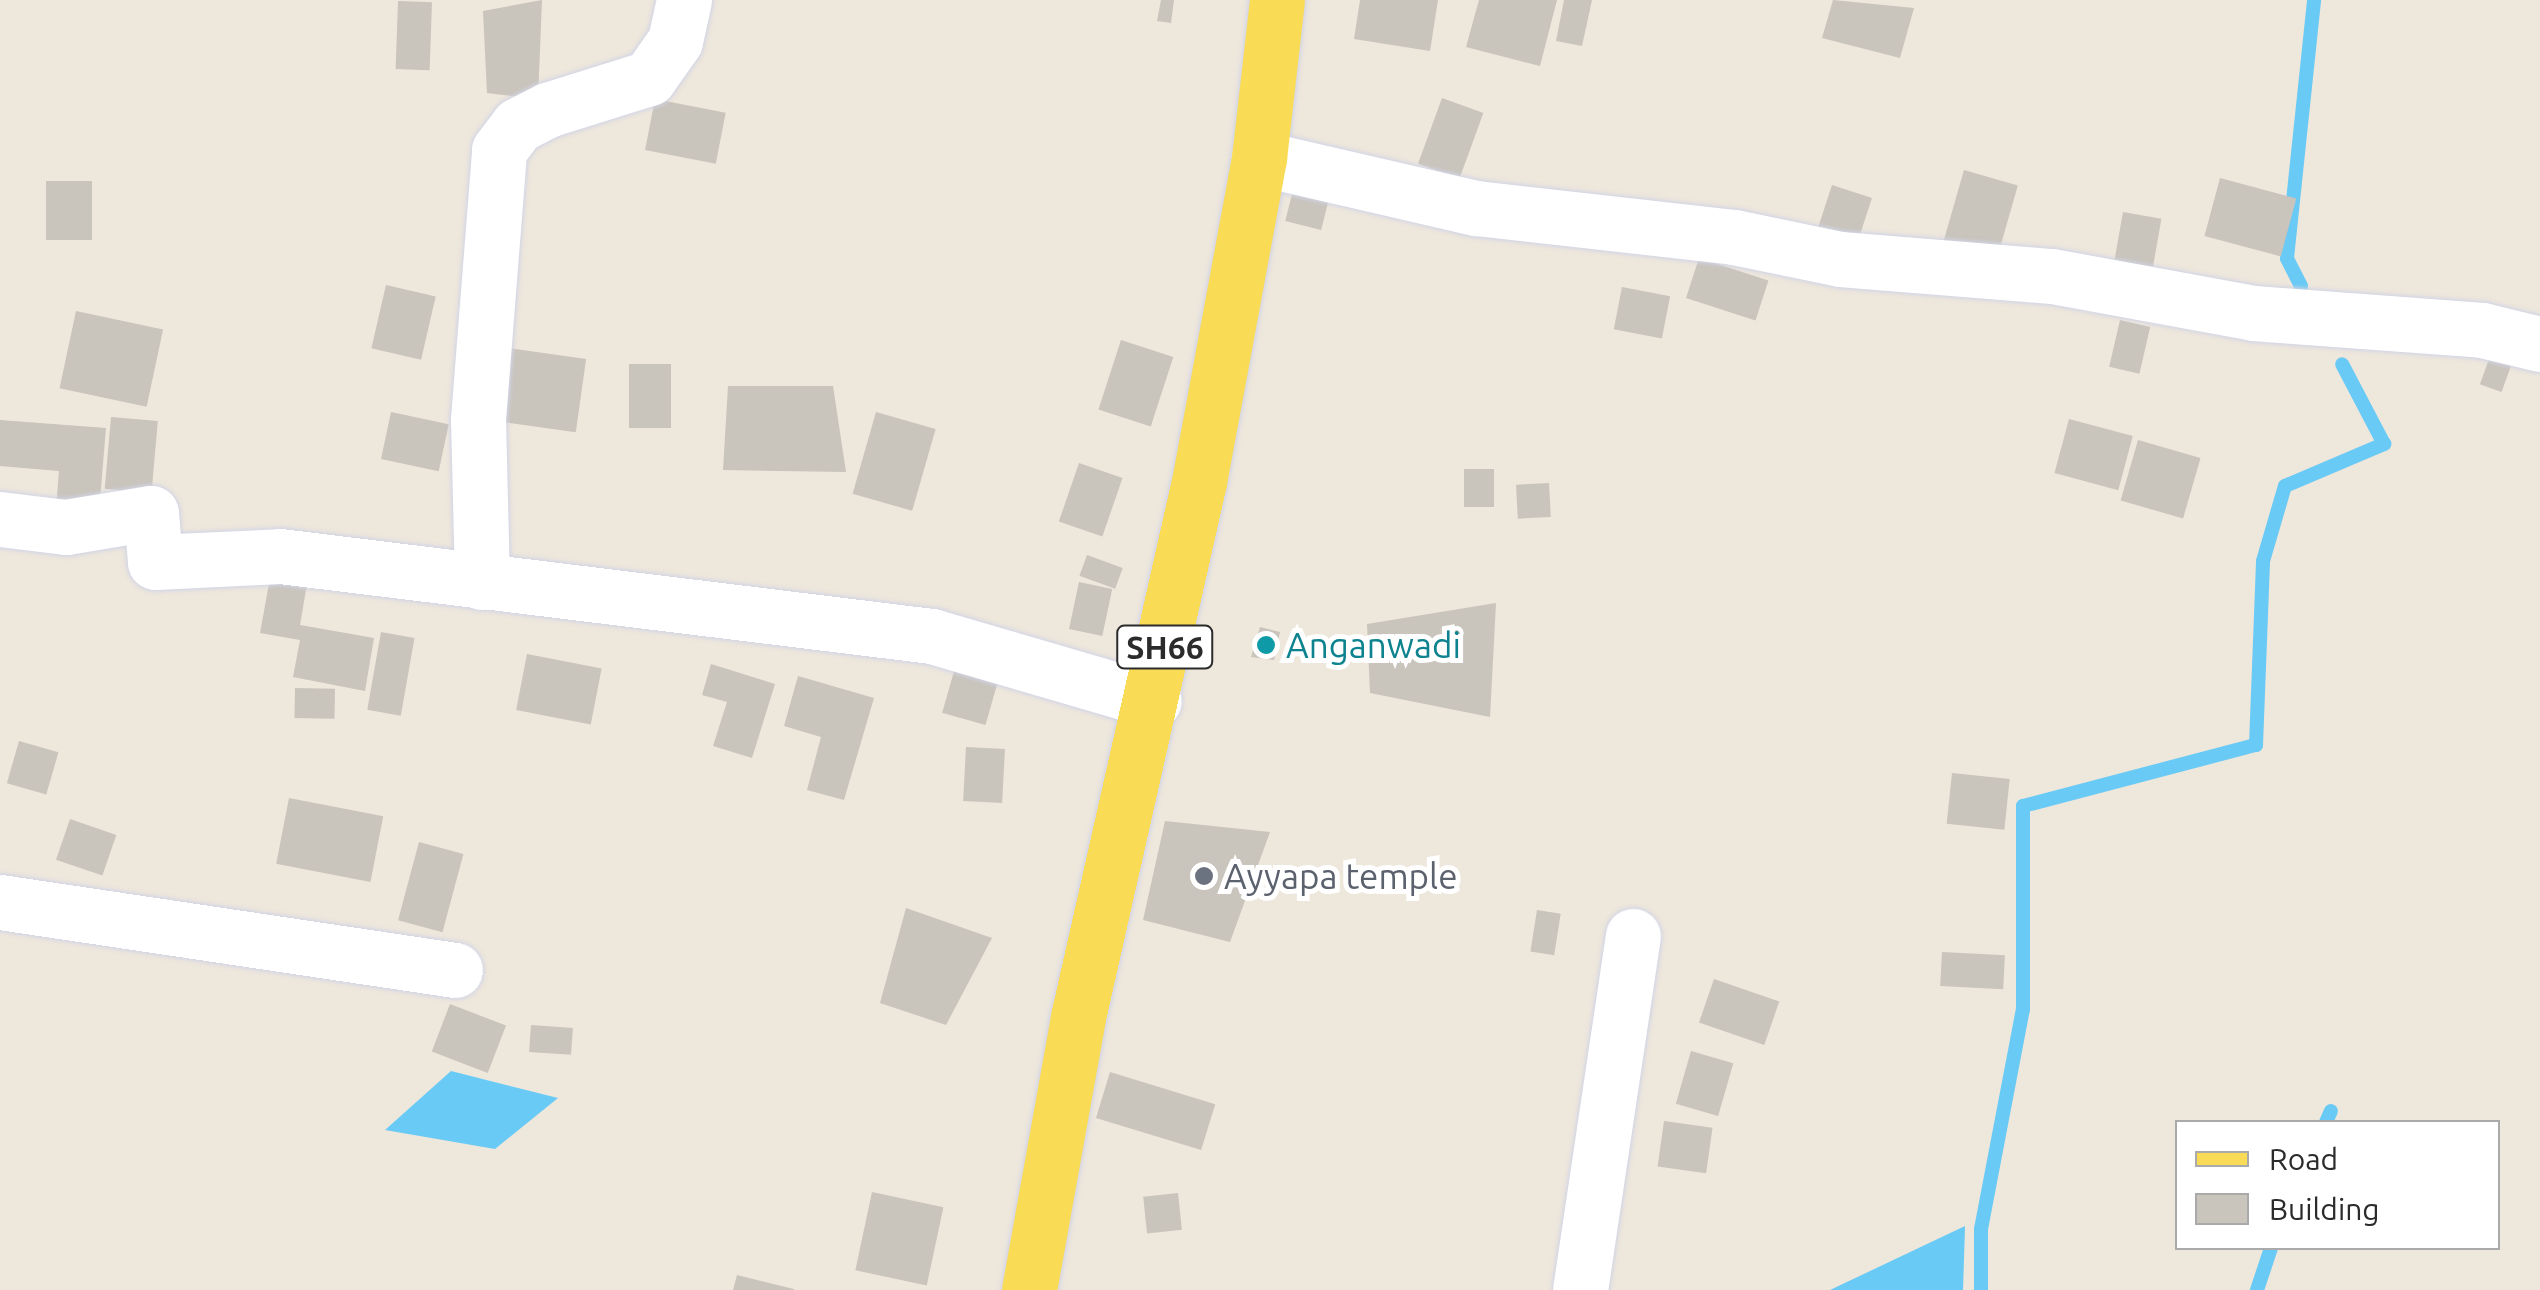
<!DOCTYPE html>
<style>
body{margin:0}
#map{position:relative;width:2540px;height:1290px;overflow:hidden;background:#eee7dc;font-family:Ubuntu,sans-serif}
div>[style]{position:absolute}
.water>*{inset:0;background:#69caf6}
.stream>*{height:14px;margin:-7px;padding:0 7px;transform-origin:7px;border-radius:7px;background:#69caf6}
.building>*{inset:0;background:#c9c4bc;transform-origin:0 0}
.roads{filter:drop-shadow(0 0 2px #d1d4e5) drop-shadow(0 0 2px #d1d4e5)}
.minor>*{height:55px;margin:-27.5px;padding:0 27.5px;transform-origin:27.5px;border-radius:27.5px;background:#fff}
.major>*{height:55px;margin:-27.5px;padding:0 27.5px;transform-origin:27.5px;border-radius:27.5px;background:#f9db56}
.dots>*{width:28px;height:28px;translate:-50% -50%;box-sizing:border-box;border:5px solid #fff;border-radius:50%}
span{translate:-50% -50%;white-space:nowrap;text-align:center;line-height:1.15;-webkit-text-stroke:10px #fff;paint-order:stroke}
.shield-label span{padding:2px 8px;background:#fff;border:2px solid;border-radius:8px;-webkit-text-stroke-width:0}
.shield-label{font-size:32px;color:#2b2b2b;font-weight:700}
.culture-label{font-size:35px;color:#0d838f}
.left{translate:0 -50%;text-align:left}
.worship-label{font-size:35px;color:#5b616d}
.legend{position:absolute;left:2175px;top:1120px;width:325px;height:130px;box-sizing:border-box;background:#fff;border:2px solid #aaa;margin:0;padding:12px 18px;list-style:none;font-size:30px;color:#2b2b2b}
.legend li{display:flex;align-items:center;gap:20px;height:50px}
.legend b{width:50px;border:2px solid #aaa}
</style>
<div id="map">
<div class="water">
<div style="clip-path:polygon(451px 1071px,558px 1098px,495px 1149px,385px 1130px)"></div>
<div style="clip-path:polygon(1965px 1226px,1963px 1290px,1830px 1290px)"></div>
</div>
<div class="stream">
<div style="left:2301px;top:286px;width:31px;rotate:-117deg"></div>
<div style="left:2287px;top:258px;width:259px;rotate:-84deg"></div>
<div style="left:2326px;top:1122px;width:12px;rotate:-66deg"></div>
<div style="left:1981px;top:1290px;width:61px;rotate:-90deg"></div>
<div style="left:1981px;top:1229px;width:224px;rotate:-79.2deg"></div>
<div style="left:2023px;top:1009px;width:203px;rotate:-90deg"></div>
<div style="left:2023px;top:806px;width:241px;rotate:-14.7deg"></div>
<div style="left:2256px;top:745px;width:184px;rotate:-87.8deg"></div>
<div style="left:2263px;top:561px;width:78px;rotate:-73.7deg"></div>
<div style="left:2285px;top:486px;width:108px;rotate:-23deg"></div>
<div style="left:2384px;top:444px;width:90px;rotate:-117.7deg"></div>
<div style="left:2257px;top:1290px;width:44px;rotate:-71.6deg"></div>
</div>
<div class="building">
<div style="clip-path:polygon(542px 0,538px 99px,487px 93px,483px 11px)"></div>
<div style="clip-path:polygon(1161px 0,1174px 0,1171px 23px,1157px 21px)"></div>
<div style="clip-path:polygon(1360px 0,1438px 0,1430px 51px,1354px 39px)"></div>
<div style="clip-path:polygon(1479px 0,1557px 0,1540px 66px,1466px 47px)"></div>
<div style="clip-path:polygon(1564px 0,1592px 0,1582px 46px,1556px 41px)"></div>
<div style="clip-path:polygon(1833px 0,1914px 8px,1900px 58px,1822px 38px)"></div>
<div style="left:398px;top:1px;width:34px;height:68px;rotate:2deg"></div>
<div style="left:1442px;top:98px;width:44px;height:70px;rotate:20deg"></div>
<div style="left:655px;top:99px;width:72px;height:52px;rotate:11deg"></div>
<div style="left:1964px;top:170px;width:56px;height:83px;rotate:16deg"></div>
<div style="left:2220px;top:178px;width:79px;height:60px;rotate:15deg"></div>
<div style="left:46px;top:181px;width:46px;height:59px"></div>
<div style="left:1832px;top:185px;width:42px;height:44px;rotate:18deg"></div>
<div style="left:1293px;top:190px;width:37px;height:32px;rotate:14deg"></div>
<div style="left:2123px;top:212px;width:39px;height:51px;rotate:10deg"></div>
<div style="left:1699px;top:258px;width:73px;height:42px;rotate:18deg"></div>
<div style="left:386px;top:285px;width:51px;height:65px;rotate:13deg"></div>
<div style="left:1622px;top:287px;width:49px;height:43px;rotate:11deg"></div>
<div style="left:76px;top:311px;width:89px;height:79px;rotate:12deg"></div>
<div style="left:2120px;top:320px;width:31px;height:48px;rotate:13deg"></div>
<div style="left:1121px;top:340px;width:55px;height:73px;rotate:18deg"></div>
<div style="left:2496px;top:340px;width:23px;height:47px;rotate:20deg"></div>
<div style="left:494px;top:346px;width:93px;height:74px;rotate:8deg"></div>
<div style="left:629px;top:364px;width:42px;height:64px"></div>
<div style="clip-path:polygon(728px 386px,833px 386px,846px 472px,723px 470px)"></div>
<div style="left:391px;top:412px;width:59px;height:48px;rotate:12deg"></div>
<div style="left:876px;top:412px;width:62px;height:85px;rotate:16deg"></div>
<div style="left:111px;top:417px;width:47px;height:72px;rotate:5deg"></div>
<div style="left:2069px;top:419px;width:66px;height:56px;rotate:15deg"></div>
<div style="clip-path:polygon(0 420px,106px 428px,99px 512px,56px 508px,59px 471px,0 466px)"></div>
<div style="left:2138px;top:440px;width:65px;height:63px;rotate:16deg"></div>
<div style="left:1079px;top:463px;width:46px;height:62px;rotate:19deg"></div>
<div style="left:1464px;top:469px;width:30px;height:38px"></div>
<div style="left:1549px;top:483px;width:34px;height:33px;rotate:87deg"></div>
<div style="left:1087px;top:555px;width:38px;height:22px;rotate:20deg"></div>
<div style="clip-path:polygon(270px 578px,307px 584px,300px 625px,374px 638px,365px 691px,293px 677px,300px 640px,260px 633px)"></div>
<div style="left:1079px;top:582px;width:34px;height:48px;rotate:12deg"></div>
<div style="clip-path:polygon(1496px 603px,1490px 717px,1370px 693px,1367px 624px)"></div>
<div style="clip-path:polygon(1260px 627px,1280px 632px,1274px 660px,1251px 657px)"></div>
<div style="left:381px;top:632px;width:34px;height:79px;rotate:10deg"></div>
<div style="left:527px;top:654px;width:76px;height:57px;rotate:11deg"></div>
<div style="left:959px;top:654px;width:45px;height:61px;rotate:16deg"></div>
<div style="clip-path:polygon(711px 664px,775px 684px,752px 758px,713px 746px,727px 702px,702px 695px)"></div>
<div style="clip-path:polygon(798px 676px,874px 698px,844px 800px,807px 790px,821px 737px,784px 726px)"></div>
<div style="left:295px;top:688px;width:40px;height:30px;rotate:1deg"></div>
<div style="left:19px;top:741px;width:41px;height:44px;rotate:16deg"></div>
<div style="left:966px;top:747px;width:39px;height:54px;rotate:3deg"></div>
<div style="left:1952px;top:773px;width:58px;height:51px;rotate:6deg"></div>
<div style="left:289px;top:798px;width:96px;height:67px;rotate:11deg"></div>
<div style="left:70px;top:819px;width:49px;height:43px;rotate:19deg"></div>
<div style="clip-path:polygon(1165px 821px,1270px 832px,1230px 942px,1143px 920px)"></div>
<div style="left:419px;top:842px;width:46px;height:81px;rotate:15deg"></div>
<div style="clip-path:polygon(906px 908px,992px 938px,946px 1025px,880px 1003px)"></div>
<div style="left:1537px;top:910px;width:24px;height:42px;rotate:9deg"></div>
<div style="left:1942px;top:952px;width:63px;height:34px;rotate:3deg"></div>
<div style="left:1714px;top:979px;width:69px;height:46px;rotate:19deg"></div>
<div style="left:450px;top:1004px;width:60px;height:51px;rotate:21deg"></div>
<div style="left:531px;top:1025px;width:42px;height:27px;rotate:4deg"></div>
<div style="left:1691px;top:1051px;width:44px;height:55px;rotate:16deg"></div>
<div style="left:1110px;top:1072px;width:110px;height:48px;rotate:17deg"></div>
<div style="left:1664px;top:1121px;width:49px;height:46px;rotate:8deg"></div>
<div style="left:872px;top:1192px;width:73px;height:80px;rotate:12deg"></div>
<div style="left:1178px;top:1193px;width:37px;height:35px;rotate:84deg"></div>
<div style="clip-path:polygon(737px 1275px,794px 1289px,794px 1290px,733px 1290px)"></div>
</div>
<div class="roads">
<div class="minor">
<div style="left:1259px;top:158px;width:223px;rotate:13deg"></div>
<div style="left:1476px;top:208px;width:260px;rotate:6.4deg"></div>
<div style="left:1734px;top:237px;width:108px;rotate:11.7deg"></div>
<div style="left:1840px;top:259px;width:213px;rotate:4.6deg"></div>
<div style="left:2052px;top:276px;width:204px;rotate:10.4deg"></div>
<div style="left:2253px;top:313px;width:230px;rotate:4.2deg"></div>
<div style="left:2482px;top:330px;width:60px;rotate:13.6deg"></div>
<div style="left:0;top:519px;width:66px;rotate:6.9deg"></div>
<div style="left:66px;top:527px;width:86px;rotate:-9.4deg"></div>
<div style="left:151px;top:513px;width:49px;rotate:85.3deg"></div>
<div style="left:155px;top:562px;width:125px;rotate:-2.7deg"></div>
<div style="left:280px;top:556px;width:657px;rotate:7deg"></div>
<div style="left:932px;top:636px;width:231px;rotate:16.3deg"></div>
<div style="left:482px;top:582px;width:163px;rotate:-91.4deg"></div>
<div style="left:478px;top:419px;width:270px;rotate:-85.5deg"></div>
<div style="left:499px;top:150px;width:31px;rotate:-53deg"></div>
<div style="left:518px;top:125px;width:33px;rotate:-27deg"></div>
<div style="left:547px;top:110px;width:107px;rotate:-17.4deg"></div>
<div style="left:649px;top:78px;width:45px;rotate:-54.9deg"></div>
<div style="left:675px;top:41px;width:42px;rotate:-77.6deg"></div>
<div style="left:0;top:902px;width:460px;rotate:8.5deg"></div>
<div style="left:1580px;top:1290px;width:358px;rotate:-81.5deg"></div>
</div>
<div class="major">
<div style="left:1029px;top:1290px;width:277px;rotate:-79.8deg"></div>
<div style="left:1078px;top:1017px;width:549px;rotate:-77.26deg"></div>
<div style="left:1199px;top:482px;width:330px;rotate:-79.5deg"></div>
<div style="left:1259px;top:158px;width:159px;rotate:-83.5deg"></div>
</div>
</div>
<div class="dots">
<div style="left:1266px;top:645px;background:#0f9aa8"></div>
<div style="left:1204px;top:876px;background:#6b7280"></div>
</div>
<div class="shield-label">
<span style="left:1165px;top:647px">SH66</span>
</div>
<div class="culture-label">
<span class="left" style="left:1286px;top:645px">Anganwadi</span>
</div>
<div class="worship-label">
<span class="left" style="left:1224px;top:876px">Ayyapa temple</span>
</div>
<ul class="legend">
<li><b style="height:12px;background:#f9db56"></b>Road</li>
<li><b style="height:28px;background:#c9c4bc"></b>Building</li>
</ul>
</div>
